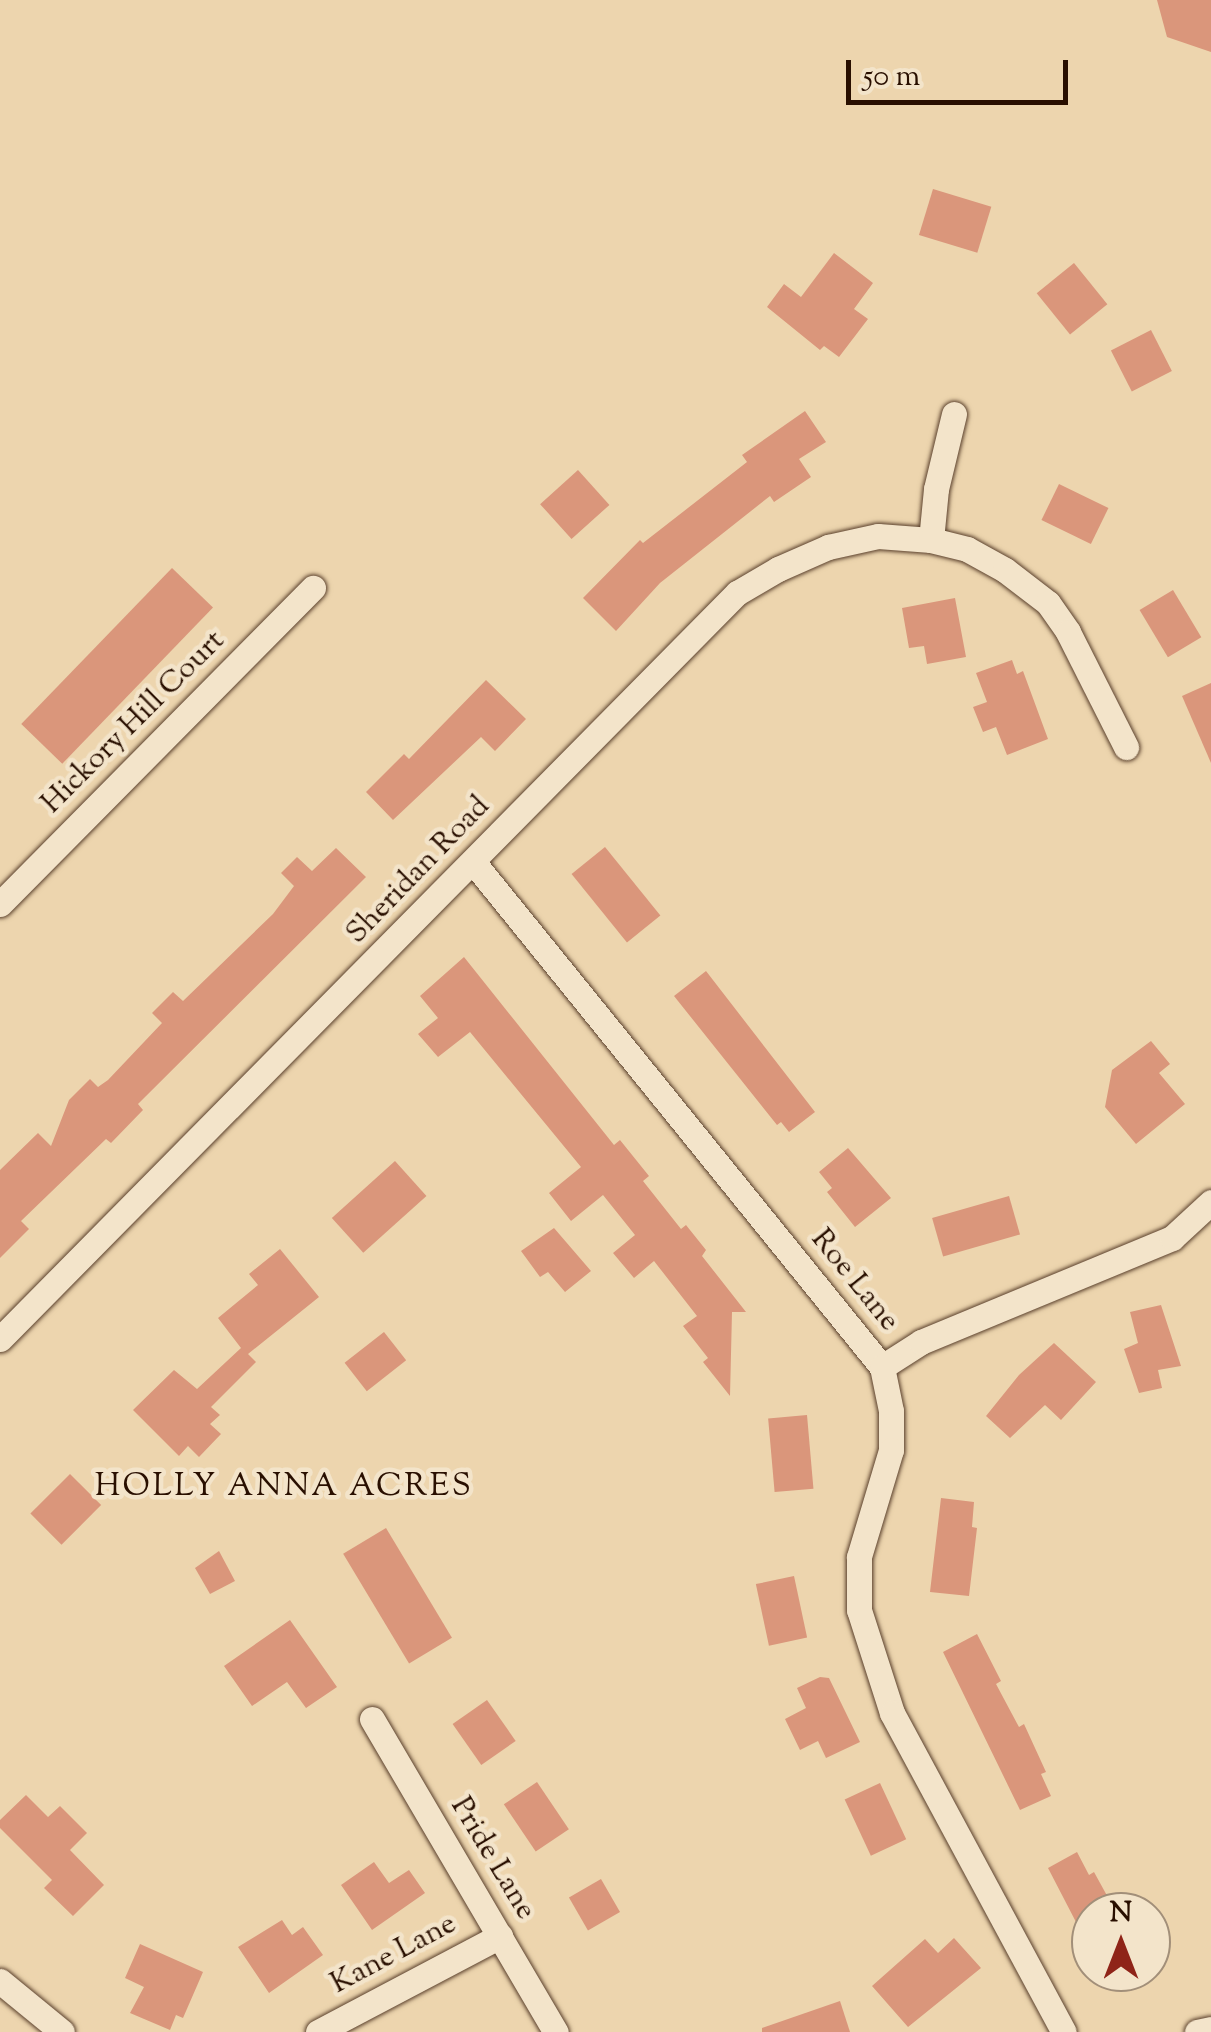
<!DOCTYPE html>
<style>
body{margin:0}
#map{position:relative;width:1211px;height:2032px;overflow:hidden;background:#edd5ae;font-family:"Sorts Mill Goudy",serif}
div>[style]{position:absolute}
.building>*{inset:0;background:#da967b;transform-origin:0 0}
.roads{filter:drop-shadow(0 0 2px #5a402c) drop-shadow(0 0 2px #5a402c)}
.street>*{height:25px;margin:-12.5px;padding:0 12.5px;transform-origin:12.5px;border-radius:12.5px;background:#f3e4ca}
span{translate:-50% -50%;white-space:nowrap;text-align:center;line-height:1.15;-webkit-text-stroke:9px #f3e4ca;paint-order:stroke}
.street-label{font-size:30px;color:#290f00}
.neighbourhood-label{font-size:32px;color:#290f00;letter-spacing:2.5px}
.north{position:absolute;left:1071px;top:1892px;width:100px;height:100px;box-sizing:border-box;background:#f3e4ca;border:2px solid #a28f79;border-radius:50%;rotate:0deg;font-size:28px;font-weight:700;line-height:40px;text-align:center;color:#290f00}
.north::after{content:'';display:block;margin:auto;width:35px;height:45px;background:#8f2418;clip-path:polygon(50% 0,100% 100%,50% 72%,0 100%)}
.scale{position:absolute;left:846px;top:60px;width:222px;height:45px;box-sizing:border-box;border:5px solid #290f00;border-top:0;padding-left:12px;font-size:30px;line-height:35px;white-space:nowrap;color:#290f00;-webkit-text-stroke:8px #f3e4ca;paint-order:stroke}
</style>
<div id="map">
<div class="building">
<div style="clip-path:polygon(1157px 0,1211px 0,1211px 52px,1167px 37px)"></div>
<div style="left:933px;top:189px;width:61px;height:48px;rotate:17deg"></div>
<div style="clip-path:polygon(834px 253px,873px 283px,854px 309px,868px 319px,839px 357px,824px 346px,820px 350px,767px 307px,784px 284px,801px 297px)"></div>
<div style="left:1074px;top:263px;width:53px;height:48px;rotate:51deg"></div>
<div style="left:1151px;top:330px;width:46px;height:45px;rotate:63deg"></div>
<div style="clip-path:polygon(805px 411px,826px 442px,799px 459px,811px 477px,774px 502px,770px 496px,660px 583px,616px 631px,583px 598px,640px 540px,643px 543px,747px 462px,742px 455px)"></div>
<div style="left:578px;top:470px;width:47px;height:51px;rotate:48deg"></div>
<div style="left:1059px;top:484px;width:55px;height:40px;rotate:26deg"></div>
<div style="left:172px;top:568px;width:57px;height:217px;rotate:44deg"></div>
<div style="left:1173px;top:590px;width:55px;height:39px;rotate:59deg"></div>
<div style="clip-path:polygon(955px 598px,966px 657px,927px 664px,924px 646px,909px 648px,902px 608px)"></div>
<div style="clip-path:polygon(1012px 660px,1017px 674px,1023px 671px,1048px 739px,1007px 755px,996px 727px,983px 732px,973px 707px,987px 702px,976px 673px)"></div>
<div style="clip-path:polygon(486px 680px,526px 719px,495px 751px,481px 737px,393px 820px,366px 792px,404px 754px,409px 759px)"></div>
<div style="clip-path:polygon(1211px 683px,1211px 763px,1182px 696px)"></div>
<div style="left:605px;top:847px;width:88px;height:43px;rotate:51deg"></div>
<div style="clip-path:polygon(336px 848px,366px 877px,138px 1104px,143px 1110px,111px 1143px,106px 1139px,21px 1221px,29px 1229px,0 1258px,0 1170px,38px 1133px,51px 1146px,69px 1100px,90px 1079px,98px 1087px,108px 1080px,162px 1023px,152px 1013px,173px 992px,183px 1001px,273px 914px,294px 886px,281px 873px,297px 857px,312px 871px)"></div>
<div style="clip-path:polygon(464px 957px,614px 1145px,620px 1140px,649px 1176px,643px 1181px,681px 1229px,686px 1225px,706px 1250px,702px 1256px,746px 1312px,732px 1312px,730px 1396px,703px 1362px,708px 1358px,683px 1326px,697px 1316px,654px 1261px,634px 1278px,613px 1253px,635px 1235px,603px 1195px,571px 1221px,549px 1193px,581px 1167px,470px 1032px,438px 1057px,418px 1034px,438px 1018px,420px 996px)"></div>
<div style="clip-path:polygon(706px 971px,815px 1112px,789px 1132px,781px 1122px,777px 1125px,674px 996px)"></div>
<div style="clip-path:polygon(1151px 1041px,1170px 1064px,1159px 1073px,1185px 1104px,1136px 1144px,1105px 1107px,1112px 1070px)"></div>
<div style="clip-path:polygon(848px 1148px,891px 1198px,855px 1227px,827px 1192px,832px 1188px,819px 1172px)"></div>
<div style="left:395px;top:1161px;width:47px;height:85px;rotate:48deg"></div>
<div style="left:1009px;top:1196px;width:40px;height:80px;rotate:74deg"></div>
<div style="clip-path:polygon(554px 1228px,591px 1271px,565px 1292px,548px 1272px,540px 1277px,521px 1251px)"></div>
<div style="clip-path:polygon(280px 1249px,319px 1297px,248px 1354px,256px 1362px,211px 1407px,220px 1415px,210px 1424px,221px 1434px,199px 1457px,188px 1446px,179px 1456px,133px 1410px,174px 1370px,197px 1389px,241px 1348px,218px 1318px,258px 1285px,249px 1274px)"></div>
<div style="clip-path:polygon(1161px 1305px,1181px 1366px,1158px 1370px,1162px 1388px,1139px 1393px,1124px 1349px,1138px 1343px,1130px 1312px)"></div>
<div style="left:384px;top:1332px;width:36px;height:50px;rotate:52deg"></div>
<div style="clip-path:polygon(1054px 1343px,1096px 1382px,1061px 1420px,1045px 1405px,1010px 1438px,986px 1416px,1019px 1375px)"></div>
<div style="left:807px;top:1415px;width:74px;height:39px;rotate:85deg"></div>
<div style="left:70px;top:1474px;width:44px;height:56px;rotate:45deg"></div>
<div style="clip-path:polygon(941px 1498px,974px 1502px,972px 1527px,977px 1528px,969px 1596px,930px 1592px)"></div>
<div style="left:386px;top:1528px;width:128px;height:50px;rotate:59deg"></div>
<div style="clip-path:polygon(219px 1551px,235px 1581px,210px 1594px,195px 1568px)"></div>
<div style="left:794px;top:1576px;width:63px;height:39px;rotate:78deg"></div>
<div style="clip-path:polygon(290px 1620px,337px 1687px,306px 1708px,287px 1682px,252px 1706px,224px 1666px)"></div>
<div style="clip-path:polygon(977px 1634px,1001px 1681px,996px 1684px,1019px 1727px,1024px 1724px,1046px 1772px,1041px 1774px,1051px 1796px,1020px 1810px,943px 1652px)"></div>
<div style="clip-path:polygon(820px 1677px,829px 1678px,860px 1742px,826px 1758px,818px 1741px,800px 1750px,785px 1719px,806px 1708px,797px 1688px)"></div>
<div style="left:487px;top:1700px;width:50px;height:42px;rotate:55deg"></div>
<div style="left:537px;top:1782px;width:57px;height:40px;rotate:56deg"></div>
<div style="left:880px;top:1783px;width:62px;height:39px;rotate:65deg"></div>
<div style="clip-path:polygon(26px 1795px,48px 1817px,60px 1806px,87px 1833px,70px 1850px,104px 1885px,73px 1916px,44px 1888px,52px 1880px,0 1828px,0 1820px)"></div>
<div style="clip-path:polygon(1077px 1852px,1089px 1875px,1094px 1872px,1116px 1912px,1091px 1912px,1091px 1951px,1048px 1868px)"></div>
<div style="clip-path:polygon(374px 1862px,389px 1883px,409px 1870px,425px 1893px,372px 1930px,341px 1885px)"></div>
<div style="left:601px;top:1879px;width:38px;height:37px;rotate:60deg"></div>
<div style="clip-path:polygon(282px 1920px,292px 1935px,303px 1927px,323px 1955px,269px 1993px,238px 1947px)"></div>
<div style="clip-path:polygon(954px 1938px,981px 1968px,908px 2027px,872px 1986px,925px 1939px,938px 1953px)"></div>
<div style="clip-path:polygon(140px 1944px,203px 1972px,183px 2018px,176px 2015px,170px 2030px,130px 2013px,144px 1987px,125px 1978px)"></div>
<div style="clip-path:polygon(840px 2001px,850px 2032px,762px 2032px,762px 2028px)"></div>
</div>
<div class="roads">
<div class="street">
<div style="left:931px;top:540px;width:51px;rotate:-84.4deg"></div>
<div style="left:936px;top:489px;width:77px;rotate:-76.5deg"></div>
<div style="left:474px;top:863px;width:648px;rotate:51.01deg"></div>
<div style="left:882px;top:1367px;width:45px;rotate:78.4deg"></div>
<div style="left:891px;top:1411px;width:39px;rotate:90deg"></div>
<div style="left:891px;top:1450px;width:112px;rotate:106.7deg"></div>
<div style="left:859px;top:1557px;width:53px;rotate:90deg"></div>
<div style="left:859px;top:1610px;width:108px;rotate:72.2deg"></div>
<div style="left:892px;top:1713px;width:362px;rotate:61.7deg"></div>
<div style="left:0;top:904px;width:445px;rotate:-45.3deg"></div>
<div style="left:0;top:1339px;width:1049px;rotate:-45.35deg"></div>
<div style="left:737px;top:593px;width:48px;rotate:-30.3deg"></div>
<div style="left:778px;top:569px;width:55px;rotate:-23.7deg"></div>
<div style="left:828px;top:547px;width:51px;rotate:-12.4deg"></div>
<div style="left:878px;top:536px;width:53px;rotate:4.3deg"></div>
<div style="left:931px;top:540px;width:37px;rotate:14deg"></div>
<div style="left:967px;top:549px;width:43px;rotate:28.9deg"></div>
<div style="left:1005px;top:570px;width:54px;rotate:37.5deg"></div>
<div style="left:1048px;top:603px;width:35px;rotate:55deg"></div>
<div style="left:1068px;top:632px;width:129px;rotate:63.2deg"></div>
<div style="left:882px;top:1367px;width:46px;rotate:-32.7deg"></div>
<div style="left:921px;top:1342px;width:272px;rotate:-22.5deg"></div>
<div style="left:1172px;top:1238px;width:53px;rotate:-42.7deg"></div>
<div style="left:372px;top:1719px;width:363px;rotate:59.6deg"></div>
<div style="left:0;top:1981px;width:80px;rotate:39.4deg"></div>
<div style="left:318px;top:2032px;width:206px;rotate:-27.8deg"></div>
<div style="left:1197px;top:2032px;width:14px;rotate:-12deg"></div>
</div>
</div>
<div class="street-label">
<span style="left:134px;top:723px;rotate:-45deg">Hickory Hill Court</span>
<span style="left:419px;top:871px;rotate:-46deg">Sheridan Road</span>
<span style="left:854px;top:1281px;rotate:51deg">Roe Lane</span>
<span style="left:492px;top:1859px;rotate:59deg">Pride Lane</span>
<span style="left:394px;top:1955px;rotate:-28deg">Kane Lane</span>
</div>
<div class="neighbourhood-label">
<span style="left:284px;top:1487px">HOLLY ANNA ACRES</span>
</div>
<div class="north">N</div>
<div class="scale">50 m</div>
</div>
